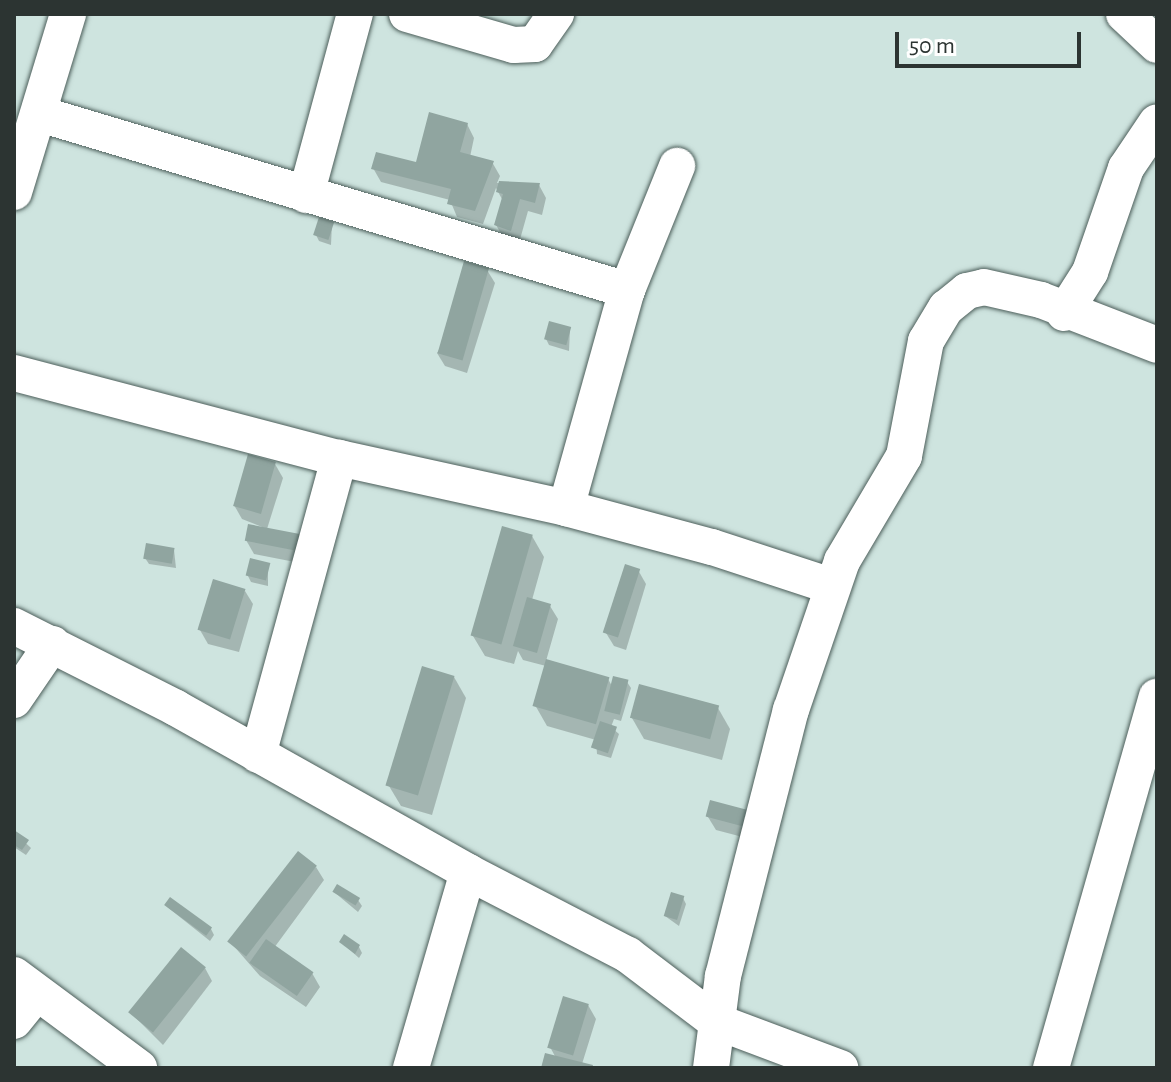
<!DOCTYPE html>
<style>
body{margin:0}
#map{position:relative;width:1171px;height:1082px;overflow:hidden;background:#cee4df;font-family:"Alegreya Sans",sans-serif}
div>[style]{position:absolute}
.shadow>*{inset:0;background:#0003}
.building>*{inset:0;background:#90a5a0;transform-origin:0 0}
.roads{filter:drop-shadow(0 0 2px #4c5e5a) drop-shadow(0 0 2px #4c5e5a)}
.minor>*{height:36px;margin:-18px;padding:0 18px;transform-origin:18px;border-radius:18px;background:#fff}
span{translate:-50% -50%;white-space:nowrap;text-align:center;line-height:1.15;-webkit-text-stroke:6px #fff;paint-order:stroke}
.frame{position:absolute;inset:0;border:16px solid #2c3432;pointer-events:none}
.scale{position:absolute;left:895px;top:32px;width:186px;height:36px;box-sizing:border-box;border:4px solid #2c3432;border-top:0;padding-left:10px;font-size:24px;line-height:28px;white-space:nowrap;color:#2c3432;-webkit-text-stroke:6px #fff;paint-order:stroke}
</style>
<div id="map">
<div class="shadow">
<div style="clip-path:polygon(467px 124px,474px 138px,470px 157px,492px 162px,500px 176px,497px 183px,539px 185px,546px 198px,542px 215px,528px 211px,519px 243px,504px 239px,496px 225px,503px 201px,496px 188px,483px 224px,457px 217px,450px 200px,381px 182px,373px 168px,418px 164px)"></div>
<div style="clip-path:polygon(332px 223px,331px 245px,319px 241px,316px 235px)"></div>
<div style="clip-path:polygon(487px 270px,495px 283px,467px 373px,445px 366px,437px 353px)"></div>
<div style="clip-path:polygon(570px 329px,569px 351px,549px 345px,546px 339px)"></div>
<div style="clip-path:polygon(275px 464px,283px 478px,267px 529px,242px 519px,234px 505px)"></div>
<div style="clip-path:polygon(300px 536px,305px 564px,254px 554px,246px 540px)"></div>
<div style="clip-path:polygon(532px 536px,544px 557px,532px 600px,550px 606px,558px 619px,546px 661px,608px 679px,612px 686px,627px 682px,631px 688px,621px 721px,614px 719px,611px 727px,619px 734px,611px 758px,597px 754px,596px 740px,547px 726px,535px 705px,546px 666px,523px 660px,518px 651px,514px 664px,485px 656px,473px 636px)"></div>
<div style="clip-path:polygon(174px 550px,176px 568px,149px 564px,145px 558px)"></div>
<div style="clip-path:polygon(268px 565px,268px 586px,251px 582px,248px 576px)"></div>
<div style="clip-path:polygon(638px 570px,646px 584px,626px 650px,614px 646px,606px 633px)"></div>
<div style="clip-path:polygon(245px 591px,253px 604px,239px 652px,208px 644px,200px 630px)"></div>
<div style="clip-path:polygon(454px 677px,466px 698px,432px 815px,401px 806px,389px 786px)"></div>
<div style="clip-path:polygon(718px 708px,730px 729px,722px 760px,644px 739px,632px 718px)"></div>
<div style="clip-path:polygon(749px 812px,754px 840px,716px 830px,708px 817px)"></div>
<div style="clip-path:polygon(14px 832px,31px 848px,26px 855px,14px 847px)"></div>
<div style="clip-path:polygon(316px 867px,324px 880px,274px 948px,312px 973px,320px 987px,306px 1007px,260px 976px,232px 944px)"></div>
<div style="clip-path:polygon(334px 892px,358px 900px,362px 906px,358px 912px)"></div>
<div style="clip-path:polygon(683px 898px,686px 904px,679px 926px,665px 916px)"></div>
<div style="clip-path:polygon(166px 906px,211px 929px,214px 935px,210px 941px)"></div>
<div style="clip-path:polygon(341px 942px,359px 947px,362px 953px,359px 958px)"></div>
<div style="clip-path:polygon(205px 968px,212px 981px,163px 1045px,132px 1014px)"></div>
<div style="clip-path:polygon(588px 1005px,596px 1019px,582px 1064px,592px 1068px,543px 1068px,556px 1058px,550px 1047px)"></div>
</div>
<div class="building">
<div style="clip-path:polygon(429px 112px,468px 123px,460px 152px,494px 161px,475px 211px,447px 204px,451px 189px,371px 169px,376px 152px,416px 162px)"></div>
<div style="clip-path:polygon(499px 181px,540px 183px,535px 203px,520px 199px,511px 231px,494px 225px,503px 194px,496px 192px)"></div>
<div style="left:319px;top:217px;width:16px;height:19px;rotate:18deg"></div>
<div style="left:464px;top:261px;width:26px;height:96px;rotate:16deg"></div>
<div style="left:549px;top:321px;width:23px;height:19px;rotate:15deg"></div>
<div style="left:248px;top:454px;width:29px;height:54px;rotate:16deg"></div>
<div style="left:248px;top:524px;width:54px;height:17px;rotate:11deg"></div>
<div style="left:502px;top:526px;width:32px;height:114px;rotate:16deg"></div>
<div style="left:146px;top:543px;width:29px;height:16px;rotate:10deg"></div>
<div style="left:250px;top:558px;width:21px;height:18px;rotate:14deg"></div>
<div style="left:625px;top:564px;width:16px;height:72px;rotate:18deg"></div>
<div style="left:213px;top:579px;width:34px;height:53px;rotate:17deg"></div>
<div style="left:527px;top:597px;width:25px;height:51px;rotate:16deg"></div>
<div style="left:546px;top:659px;width:66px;height:49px;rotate:16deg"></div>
<div style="left:422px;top:666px;width:34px;height:125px;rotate:17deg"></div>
<div style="left:613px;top:676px;width:16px;height:36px;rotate:14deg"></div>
<div style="left:639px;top:684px;width:83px;height:35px;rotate:15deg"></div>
<div style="left:600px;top:721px;width:18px;height:28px;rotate:19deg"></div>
<div style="left:710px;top:800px;width:42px;height:17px;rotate:15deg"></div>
<div style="clip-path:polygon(14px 830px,29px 840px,22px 850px,14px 845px)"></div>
<div style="left:298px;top:851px;width:24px;height:115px;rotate:38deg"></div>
<div style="left:337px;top:884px;width:27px;height:9px;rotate:31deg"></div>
<div style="left:671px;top:892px;width:14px;height:25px;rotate:17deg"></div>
<div style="left:170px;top:897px;width:52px;height:10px;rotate:36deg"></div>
<div style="clip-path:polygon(344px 934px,360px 945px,355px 954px,339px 942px)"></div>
<div style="left:266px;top:939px;width:58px;height:29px;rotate:35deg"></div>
<div style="left:181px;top:947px;width:32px;height:84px;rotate:39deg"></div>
<div style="left:563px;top:996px;width:27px;height:54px;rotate:17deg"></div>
<div style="clip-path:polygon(545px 1053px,593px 1065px,592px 1068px,541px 1068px)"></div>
</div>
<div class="roads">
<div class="minor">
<div style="left:407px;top:14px;width:111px;rotate:16.2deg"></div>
<div style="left:514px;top:45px;width:21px;rotate:-3deg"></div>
<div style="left:535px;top:44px;width:37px;rotate:-55deg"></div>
<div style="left:1124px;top:14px;width:45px;rotate:43.2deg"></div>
<div style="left:40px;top:114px;width:613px;rotate:16.69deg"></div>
<div style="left:14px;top:192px;width:186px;rotate:-73.1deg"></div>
<div style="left:306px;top:195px;width:188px;rotate:-74.9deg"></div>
<div style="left:1064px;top:313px;width:49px;rotate:-57.6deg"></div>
<div style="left:1090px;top:272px;width:110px;rotate:-70.9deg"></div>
<div style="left:1126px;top:168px;width:55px;rotate:-56deg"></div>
<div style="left:14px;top:373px;width:336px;rotate:14.7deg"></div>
<div style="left:339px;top:458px;width:232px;rotate:12.4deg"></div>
<div style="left:566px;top:508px;width:151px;rotate:15deg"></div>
<div style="left:712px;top:547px;width:125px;rotate:18.1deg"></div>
<div style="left:566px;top:508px;width:226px;rotate:-74.4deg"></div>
<div style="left:627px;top:290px;width:134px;rotate:-68deg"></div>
<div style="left:14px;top:626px;width:182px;rotate:26.8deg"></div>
<div style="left:176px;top:708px;width:335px;rotate:29.3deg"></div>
<div style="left:468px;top:872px;width:180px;rotate:27.4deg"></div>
<div style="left:628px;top:955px;width:109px;rotate:37.2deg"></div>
<div style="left:715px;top:1021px;width:134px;rotate:20.6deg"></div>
<div style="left:14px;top:700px;width:68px;rotate:-55.8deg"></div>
<div style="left:258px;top:755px;width:308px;rotate:-74.7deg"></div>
<div style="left:14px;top:975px;width:156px;rotate:36.6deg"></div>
<div style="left:14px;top:1021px;width:33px;rotate:-51deg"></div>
<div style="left:411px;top:1068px;width:204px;rotate:-73.8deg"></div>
<div style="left:711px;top:1068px;width:93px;rotate:-82.6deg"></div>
<div style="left:723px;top:976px;width:275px;rotate:-75.7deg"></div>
<div style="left:791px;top:710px;width:157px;rotate:-71.1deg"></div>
<div style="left:842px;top:561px;width:122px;rotate:-59.4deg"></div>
<div style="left:904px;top:456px;width:117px;rotate:-79.2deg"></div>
<div style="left:926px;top:341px;width:39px;rotate:-59deg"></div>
<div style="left:946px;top:308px;width:27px;rotate:-39deg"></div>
<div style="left:967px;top:291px;width:17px;rotate:-13deg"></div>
<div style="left:984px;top:287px;width:58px;rotate:12.8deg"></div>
<div style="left:1041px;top:300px;width:124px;rotate:21.2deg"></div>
<div style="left:1051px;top:1068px;width:386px;rotate:-74.1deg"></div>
</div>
</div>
<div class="frame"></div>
<div class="scale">50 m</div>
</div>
